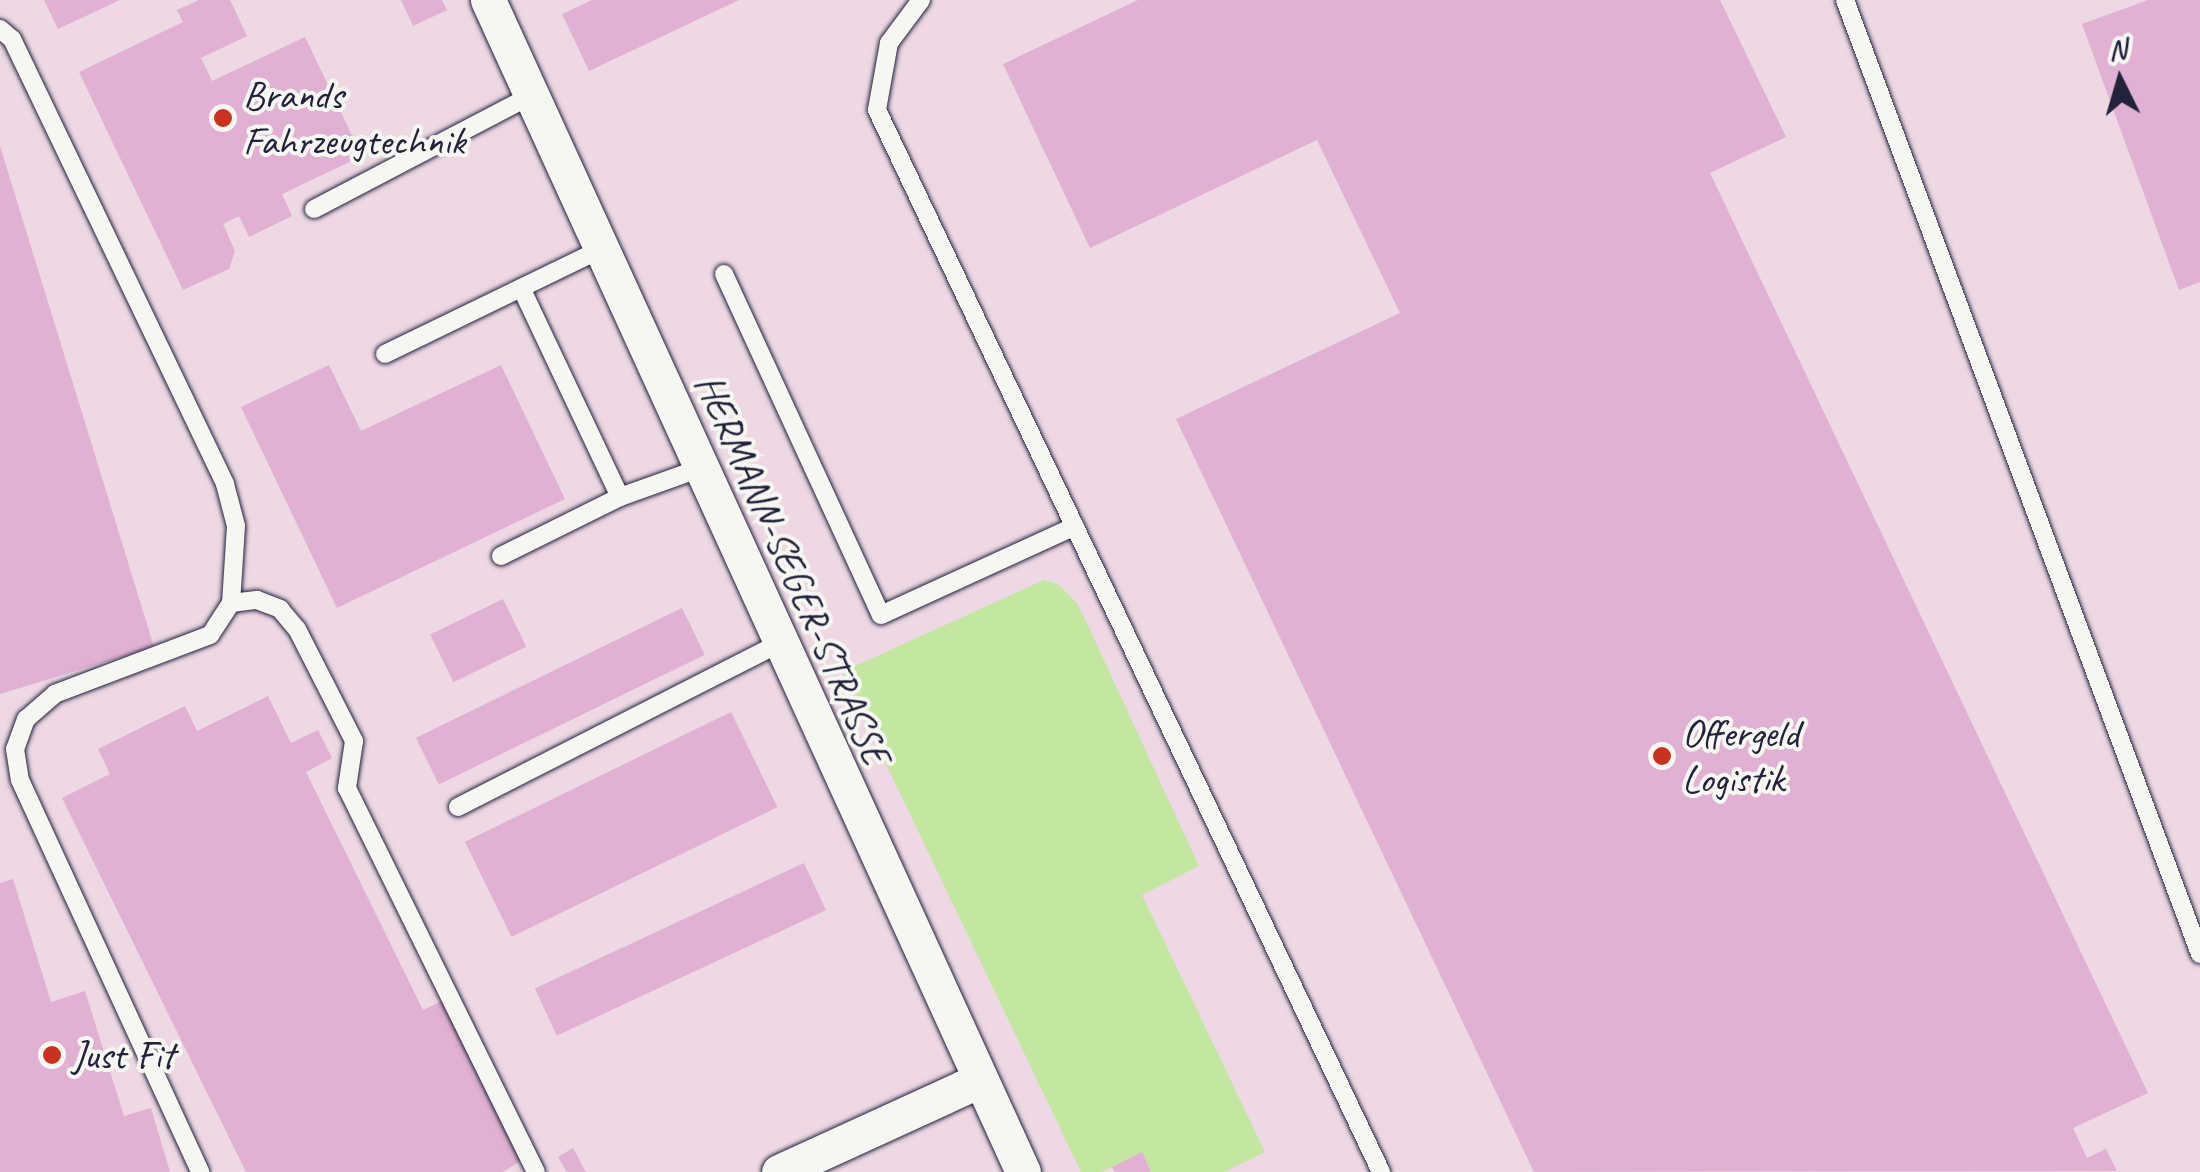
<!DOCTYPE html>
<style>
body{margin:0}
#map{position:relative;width:2200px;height:1172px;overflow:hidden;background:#f2e8ec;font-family:Caveat,sans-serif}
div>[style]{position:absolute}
.built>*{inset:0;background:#edd8e4;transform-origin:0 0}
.green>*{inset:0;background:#c3e7a1}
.building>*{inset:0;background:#e0b1d2;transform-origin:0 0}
.roads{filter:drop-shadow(0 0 2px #22223b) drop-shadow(0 0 2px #22223b)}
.lane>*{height:18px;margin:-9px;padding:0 9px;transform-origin:9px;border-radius:9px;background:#f6f6f2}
.street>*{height:35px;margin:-17.5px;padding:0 17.5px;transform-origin:17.5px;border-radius:17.5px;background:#f6f6f2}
.dots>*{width:28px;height:28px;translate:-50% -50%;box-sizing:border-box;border:5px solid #f6f6f2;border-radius:50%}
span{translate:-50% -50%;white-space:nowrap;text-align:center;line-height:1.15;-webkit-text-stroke:8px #f6f6f2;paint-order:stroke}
.poi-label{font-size:40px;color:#22223b}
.left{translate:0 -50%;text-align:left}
.street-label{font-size:40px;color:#22223b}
.north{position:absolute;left:2070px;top:30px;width:100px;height:100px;-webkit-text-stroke:8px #f6f6f2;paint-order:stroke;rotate:355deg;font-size:28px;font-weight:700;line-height:40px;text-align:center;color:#22223b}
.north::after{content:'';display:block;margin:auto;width:35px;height:45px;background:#22223b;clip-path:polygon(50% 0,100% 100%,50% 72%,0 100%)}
</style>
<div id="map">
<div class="built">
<div style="left:0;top:0;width:2200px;height:1172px"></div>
</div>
<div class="green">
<div style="clip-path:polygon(1044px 580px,1058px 584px,1078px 604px,1199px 866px,1142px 895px,1265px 1152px,1224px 1172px,1151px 1172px,1142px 1153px,1101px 1172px,1081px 1172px,842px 672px)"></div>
</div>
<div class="building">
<div style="clip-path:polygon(44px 0,120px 0,58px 29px)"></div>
<div style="clip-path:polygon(199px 0,230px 0,247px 36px,201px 58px,212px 81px,305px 37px,362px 156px,282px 194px,292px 216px,249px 237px,239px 216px,223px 224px,235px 251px,229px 269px,183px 290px,79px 72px,183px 22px,177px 10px)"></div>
<div style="clip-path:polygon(401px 0,442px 0,447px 10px,413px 26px)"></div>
<div style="clip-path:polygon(592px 0,739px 0,589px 71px,562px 14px)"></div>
<div style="clip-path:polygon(1138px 0,1720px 0,1786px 137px,1710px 173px,2148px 1093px,2073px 1128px,2087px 1158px,2106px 1149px,2117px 1171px,1534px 1172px,1176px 419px,1400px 313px,1317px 140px,1090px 248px,1003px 64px)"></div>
<div style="clip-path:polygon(2148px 0,2200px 0,2200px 282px,2179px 290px,2082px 24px)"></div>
<div style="clip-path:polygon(0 146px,154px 647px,0 694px)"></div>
<div style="clip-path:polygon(329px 365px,361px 431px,501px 365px,565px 499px,337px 608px,241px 407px)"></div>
<div style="left:503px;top:599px;width:53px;height:81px;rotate:64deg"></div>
<div style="left:682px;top:608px;width:52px;height:296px;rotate:64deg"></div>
<div style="clip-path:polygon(268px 696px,291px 743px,318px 730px,332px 758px,306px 772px,423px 1010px,444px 1000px,522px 1160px,503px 1172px,246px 1172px,62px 798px,110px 774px,98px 749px,185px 706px,197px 731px)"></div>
<div style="left:731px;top:712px;width:106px;height:296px;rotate:64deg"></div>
<div style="left:804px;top:863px;width:52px;height:297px;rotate:65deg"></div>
<div style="clip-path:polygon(13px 879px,51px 1002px,85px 991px,124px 1116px,151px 1108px,170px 1172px,0 1172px,0 883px)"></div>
<div style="clip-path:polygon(573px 1148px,586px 1172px,567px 1172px,558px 1157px)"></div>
<div style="clip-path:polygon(1142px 1152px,1151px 1172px,1115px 1172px,1112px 1167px)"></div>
</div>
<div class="roads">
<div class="lane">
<div style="left:921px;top:0;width:54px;rotate:126.7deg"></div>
<div style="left:889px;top:43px;width:68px;rotate:100.2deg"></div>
<div style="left:877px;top:110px;width:1176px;rotate:64.61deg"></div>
<div style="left:1845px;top:0;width:1018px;rotate:69.59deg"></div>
<div style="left:0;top:29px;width:16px;rotate:40deg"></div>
<div style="left:12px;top:39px;width:493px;rotate:64.4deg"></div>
<div style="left:225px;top:484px;width:43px;rotate:75.3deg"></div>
<div style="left:236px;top:526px;width:77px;rotate:93.7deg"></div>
<div style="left:231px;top:603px;width:38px;rotate:123deg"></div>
<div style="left:210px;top:635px;width:166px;rotate:159.2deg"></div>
<div style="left:55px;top:694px;width:38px;rotate:139deg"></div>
<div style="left:26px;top:719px;width:32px;rotate:110deg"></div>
<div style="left:15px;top:749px;width:31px;rotate:81deg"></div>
<div style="left:20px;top:780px;width:431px;rotate:65.3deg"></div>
<div style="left:314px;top:209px;width:246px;rotate:-27.6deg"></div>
<div style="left:724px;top:274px;width:375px;rotate:65.3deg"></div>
<div style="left:881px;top:615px;width:213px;rotate:-24.6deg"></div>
<div style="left:385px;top:354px;width:240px;rotate:-25.9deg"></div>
<div style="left:620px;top:497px;width:86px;rotate:-19.7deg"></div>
<div style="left:501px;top:556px;width:133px;rotate:-26.4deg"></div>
<div style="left:620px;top:497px;width:231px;rotate:-115.3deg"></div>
<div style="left:231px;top:603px;width:26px;rotate:-7deg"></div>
<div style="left:257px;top:600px;width:25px;rotate:21deg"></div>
<div style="left:280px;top:609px;width:26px;rotate:50deg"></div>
<div style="left:297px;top:629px;width:126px;rotate:63deg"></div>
<div style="left:354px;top:741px;width:48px;rotate:98.5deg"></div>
<div style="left:347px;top:788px;width:428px;rotate:63.8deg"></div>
<div style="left:458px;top:807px;width:361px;rotate:-27deg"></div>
</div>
<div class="street">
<div style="left:488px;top:0;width:1288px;rotate:65.46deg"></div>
<div style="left:779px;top:1172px;width:219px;rotate:-24.6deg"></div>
</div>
</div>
<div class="dots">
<div style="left:223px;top:118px;background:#c8321e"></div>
<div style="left:1662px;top:756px;background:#c8321e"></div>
<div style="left:52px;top:1055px;background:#c8321e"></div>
</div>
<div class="poi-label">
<span class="left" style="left:243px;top:118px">Brands<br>Fahrzeugtechnik</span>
<span class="left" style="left:1682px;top:756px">Offergeld<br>Logistik</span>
<span class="left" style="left:72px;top:1055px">Just Fit</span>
</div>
<div class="street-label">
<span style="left:793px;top:569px;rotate:66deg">HERMANN-SEGER-STRASSE</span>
</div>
<div class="north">N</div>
</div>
